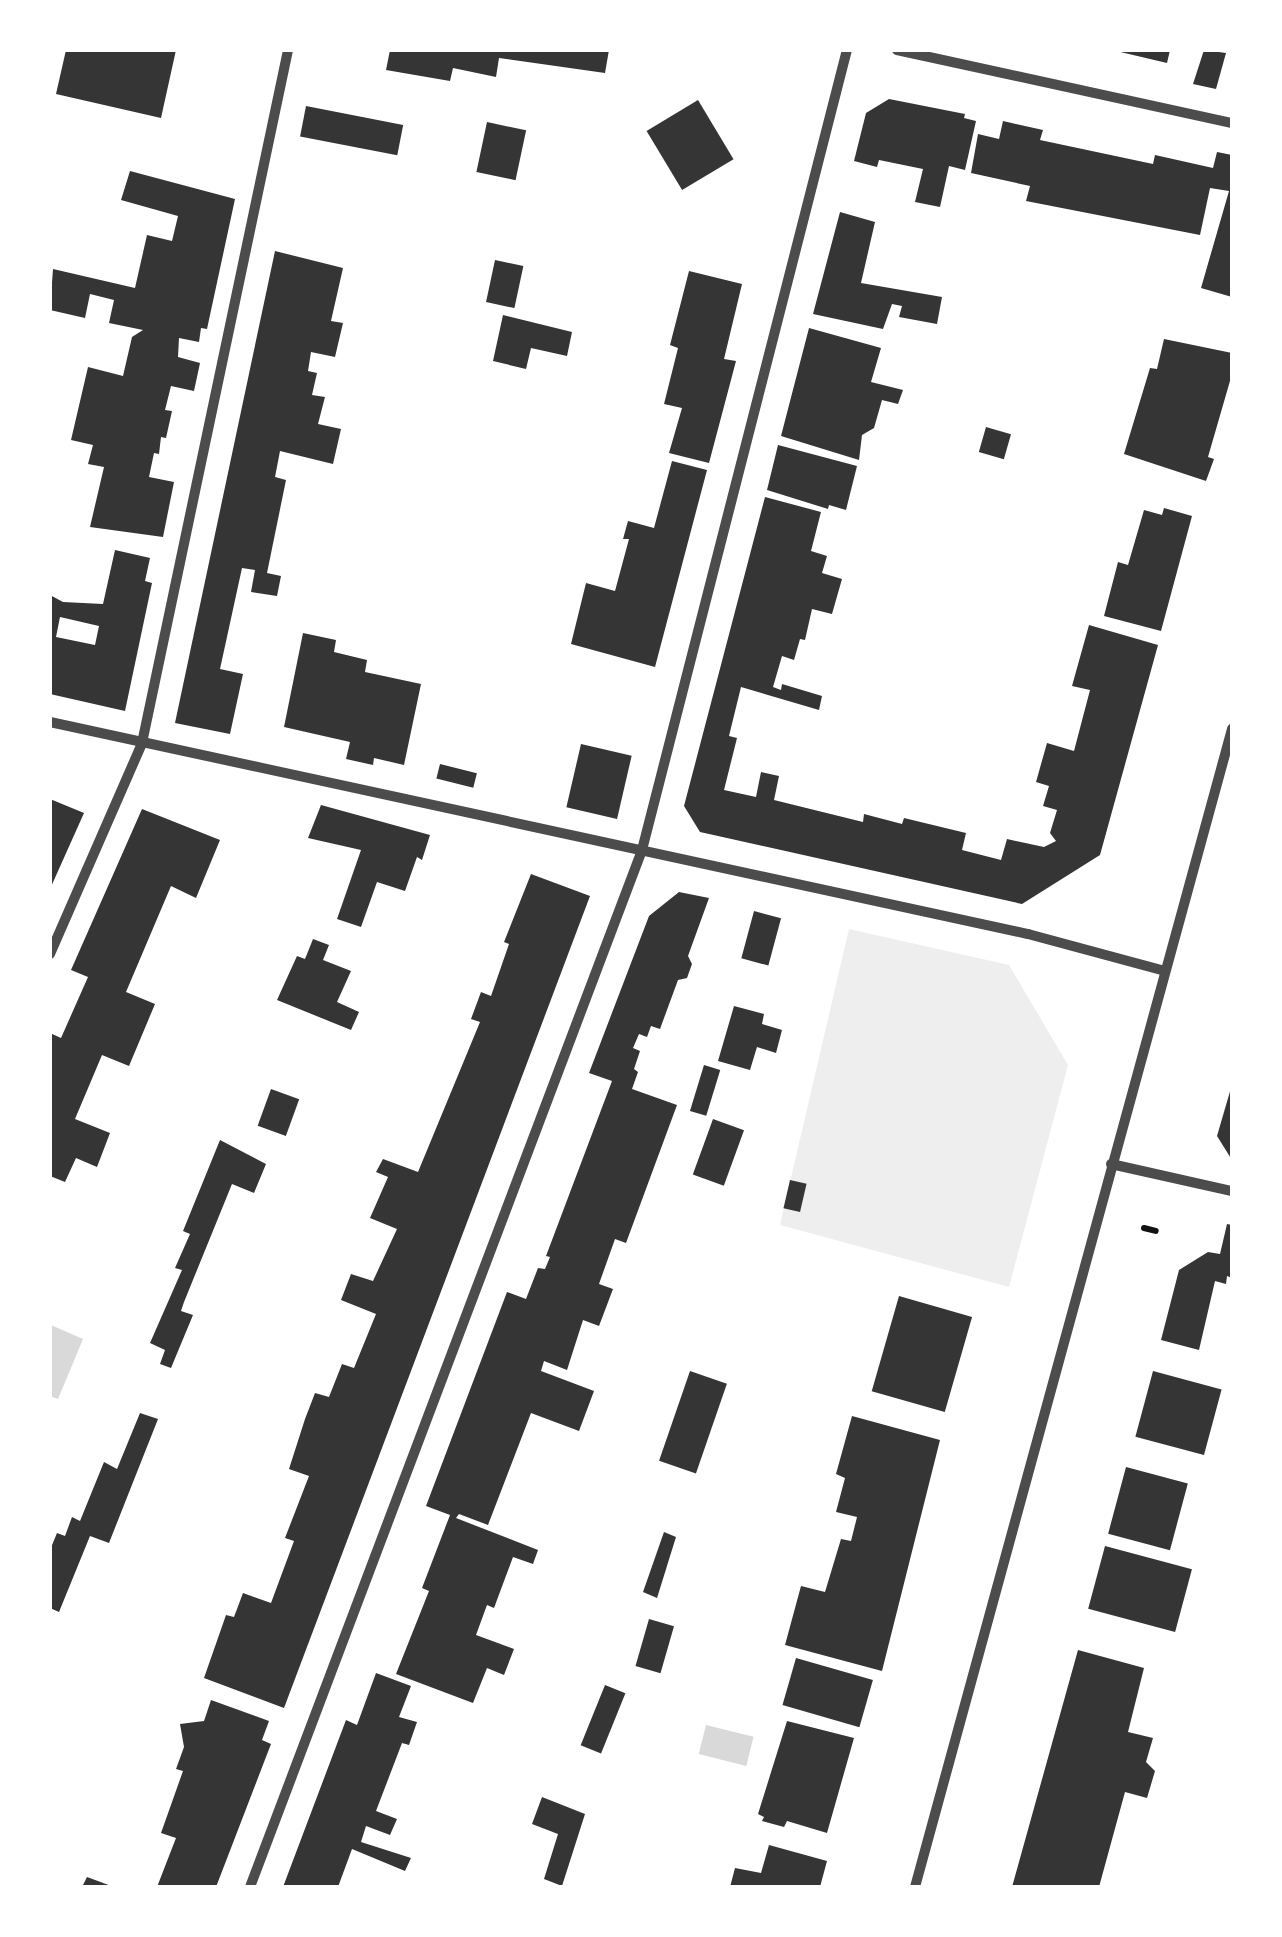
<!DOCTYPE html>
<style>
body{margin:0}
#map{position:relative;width:1282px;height:1937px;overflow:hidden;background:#fff;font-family:"Roboto Serif",serif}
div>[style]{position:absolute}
.green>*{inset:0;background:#eee}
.water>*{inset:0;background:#d9d9d9;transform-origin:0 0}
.building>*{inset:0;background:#353535;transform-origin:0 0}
.path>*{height:6px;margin:-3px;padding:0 3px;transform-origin:3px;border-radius:3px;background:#111}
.minor>*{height:10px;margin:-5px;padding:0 5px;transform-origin:5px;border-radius:5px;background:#4c4c4c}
span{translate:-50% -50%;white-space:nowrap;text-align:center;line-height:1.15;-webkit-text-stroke:10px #fff;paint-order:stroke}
.frame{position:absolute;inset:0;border:52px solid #fff;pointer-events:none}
</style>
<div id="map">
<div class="green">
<div style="clip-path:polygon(849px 929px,1009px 965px,1068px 1065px,1009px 1287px,780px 1225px)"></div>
</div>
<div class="water">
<div style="clip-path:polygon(51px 1325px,83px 1339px,58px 1399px,50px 1396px)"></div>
<div style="left:706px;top:1725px;width:49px;height:30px;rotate:14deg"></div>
</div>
<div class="building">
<div style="clip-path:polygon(66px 50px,176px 50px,161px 118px,56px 94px)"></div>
<div style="clip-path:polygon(390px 50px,609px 50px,605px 73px,499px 58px,496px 77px,453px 68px,450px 81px,386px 70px)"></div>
<div style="clip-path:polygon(1112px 50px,1170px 50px,1167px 63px)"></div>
<div style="clip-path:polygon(1204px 50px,1226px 53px,1216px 89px,1193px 84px)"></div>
<div style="clip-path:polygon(889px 99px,965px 114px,964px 118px,976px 121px,965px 170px,949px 166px,940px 207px,915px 202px,923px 169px,879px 160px,877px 167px,854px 161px,866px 113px)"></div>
<div style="left:698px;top:100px;width:69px;height:60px;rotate:59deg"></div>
<div style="left:306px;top:106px;width:99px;height:31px;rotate:11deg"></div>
<div style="clip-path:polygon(1003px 121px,1043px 130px,1040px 140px,1153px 164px,1155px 155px,1213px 168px,1217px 152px,1232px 155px,1232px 297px,1201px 288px,1229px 191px,1210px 188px,1200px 235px,1026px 201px,1030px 186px,971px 173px,978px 134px,999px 139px)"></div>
<div style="left:487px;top:122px;width:40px;height:51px;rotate:12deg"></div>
<div style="clip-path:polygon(130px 171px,235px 199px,207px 329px,201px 328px,199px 342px,179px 338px,178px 357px,200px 363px,194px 391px,171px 386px,165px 410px,172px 411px,166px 438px,161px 437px,159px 454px,154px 453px,149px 477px,174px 482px,163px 537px,90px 527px,104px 467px,88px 464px,93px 445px,71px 440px,88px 367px,123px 376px,132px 337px,143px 330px,109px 323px,114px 300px,90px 294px,85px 318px,50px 310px,53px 269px,135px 288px,147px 235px,172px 241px,178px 216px,121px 200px)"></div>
<div style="clip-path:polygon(840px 212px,875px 222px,861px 283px,942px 297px,937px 324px,899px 317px,902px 306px,892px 304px,883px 329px,813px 314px)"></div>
<div style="clip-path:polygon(275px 251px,343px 268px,331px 321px,343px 323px,335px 357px,311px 352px,308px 371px,317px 373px,312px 395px,325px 397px,318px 424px,341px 429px,333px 464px,280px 451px,275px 477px,286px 480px,267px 573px,281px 576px,277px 596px,251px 592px,255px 570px,242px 568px,220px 669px,243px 674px,230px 734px,175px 723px)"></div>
<div style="left:495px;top:260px;width:29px;height:43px;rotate:12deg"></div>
<div style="clip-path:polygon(689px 271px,742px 284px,724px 359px,736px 361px,709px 463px,669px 453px,682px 408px,664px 404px,678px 348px,670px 345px)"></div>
<div style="clip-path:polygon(503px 315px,572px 332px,567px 356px,531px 348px,526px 369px,493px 361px)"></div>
<div style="clip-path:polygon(809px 328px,881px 348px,871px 382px,903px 390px,898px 404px,882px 400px,874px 428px,862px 435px,859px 460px,781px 436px)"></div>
<div style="clip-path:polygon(1164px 339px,1232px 353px,1232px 374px,1208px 457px,1214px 459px,1206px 481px,1124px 454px,1150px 368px,1157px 369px)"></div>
<div style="left:986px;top:427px;width:26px;height:26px;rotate:16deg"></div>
<div style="clip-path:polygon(778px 445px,857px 466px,846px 510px,829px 505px,828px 509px,767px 490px)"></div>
<div style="clip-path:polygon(672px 461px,707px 470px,655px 667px,571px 644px,586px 583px,615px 591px,629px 539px,623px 539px,628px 521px,654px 528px)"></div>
<div style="clip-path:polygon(765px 497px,821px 512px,811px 551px,827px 556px,822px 573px,842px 579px,832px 614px,812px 609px,805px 640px,800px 639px,794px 660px,782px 656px,773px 687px,781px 690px,782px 684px,822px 696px,819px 710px,741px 687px,729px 736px,737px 738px,724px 790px,756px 797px,761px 772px,779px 776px,774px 800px,863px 822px,864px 814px,902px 824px,904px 818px,966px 833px,962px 850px,1001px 860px,1007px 839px,1044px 847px,1056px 841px,1050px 833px,1057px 810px,1043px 806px,1049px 786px,1036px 782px,1047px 743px,1074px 751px,1090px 690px,1072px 686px,1089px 625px,1158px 645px,1100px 855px,1022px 904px,700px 832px,684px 806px)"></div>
<div style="clip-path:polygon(1164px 508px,1192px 516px,1161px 631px,1104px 616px,1118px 562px,1128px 565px,1144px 510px,1162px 515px)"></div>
<div style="clip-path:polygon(evenodd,115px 550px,150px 558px,145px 581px,152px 583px,125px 711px,50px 694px,50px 595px,63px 602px,103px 604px,115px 550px,60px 617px,99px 626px,95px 645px,56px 637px,60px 617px)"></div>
<div style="clip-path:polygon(303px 633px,336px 640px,334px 652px,367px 660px,365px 672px,421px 684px,404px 765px,374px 758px,373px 765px,346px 759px,350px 742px,284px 727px)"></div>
<div style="left:581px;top:744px;width:52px;height:65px;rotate:13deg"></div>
<div style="left:440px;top:764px;width:38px;height:15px;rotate:14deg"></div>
<div style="clip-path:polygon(50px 799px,84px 813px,50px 889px)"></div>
<div style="clip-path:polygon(321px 805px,430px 835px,422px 860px,417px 857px,405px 891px,377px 882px,361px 927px,337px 919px,361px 850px,308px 838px)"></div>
<div style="clip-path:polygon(142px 809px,220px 840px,196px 898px,171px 886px,126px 992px,155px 1004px,129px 1066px,102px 1055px,75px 1119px,110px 1133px,97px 1167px,76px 1158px,65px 1182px,50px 1176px,50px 1033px,61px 1038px,88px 977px,71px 970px)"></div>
<div style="clip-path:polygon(531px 874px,590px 896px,284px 1708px,204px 1678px,226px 1615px,234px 1617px,243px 1593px,271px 1603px,294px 1541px,285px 1538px,309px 1476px,289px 1469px,305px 1419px,315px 1393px,329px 1397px,342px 1364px,354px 1368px,376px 1314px,341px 1300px,351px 1274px,373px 1281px,397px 1229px,370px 1218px,388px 1177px,376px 1172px,383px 1159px,418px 1172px,480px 1022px,471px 1019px,481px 992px,491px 996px,509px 944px,504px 942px)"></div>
<div style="clip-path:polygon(679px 892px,709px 898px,688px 956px,692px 964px,687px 978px,678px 980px,660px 1029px,651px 1026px,647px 1037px,639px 1034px,633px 1048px,640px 1051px,634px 1069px,638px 1072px,632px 1089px,677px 1105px,626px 1243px,615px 1239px,599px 1284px,613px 1289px,599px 1326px,583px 1320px,567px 1370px,544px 1361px,541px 1371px,594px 1391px,579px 1431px,531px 1413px,488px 1525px,459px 1514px,456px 1518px,538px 1550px,533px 1564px,513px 1557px,494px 1608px,487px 1605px,476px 1635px,514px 1649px,504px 1675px,487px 1668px,473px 1703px,396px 1674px,429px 1591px,422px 1588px,450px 1515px,426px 1506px,507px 1292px,526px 1299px,538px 1268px,545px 1269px,550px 1257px,546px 1256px,612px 1081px,589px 1073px,649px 916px)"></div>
<div style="left:754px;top:911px;width:28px;height:49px;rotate:15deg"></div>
<div style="clip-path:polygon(313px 939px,329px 945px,323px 960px,351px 971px,337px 1002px,359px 1012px,351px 1030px,277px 1000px,297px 956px,305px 959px)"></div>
<div style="clip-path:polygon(734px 1006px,764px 1014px,762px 1024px,782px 1030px,776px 1053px,757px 1047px,750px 1070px,718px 1061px)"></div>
<div style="left:704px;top:1065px;width:17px;height:48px;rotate:17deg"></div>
<div style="clip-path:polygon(1231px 1088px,1232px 1088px,1232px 1160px,1217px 1136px)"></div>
<div style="left:271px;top:1089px;width:30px;height:39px;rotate:20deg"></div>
<div style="left:713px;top:1119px;width:33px;height:59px;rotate:20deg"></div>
<div style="clip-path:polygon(220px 1140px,266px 1164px,254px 1193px,232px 1184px,184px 1302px,181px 1311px,193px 1315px,171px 1368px,160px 1364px,165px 1350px,150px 1343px,182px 1270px,175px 1268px,190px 1234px,183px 1231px)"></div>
<div style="left:790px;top:1180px;width:17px;height:29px;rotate:13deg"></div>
<div style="clip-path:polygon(1227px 1224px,1232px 1225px,1232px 1278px,1227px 1276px,1226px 1284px,1215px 1281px,1199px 1350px,1161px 1340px,1179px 1270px,1208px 1252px,1220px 1254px)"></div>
<div style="left:899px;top:1296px;width:76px;height:99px;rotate:16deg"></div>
<div style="left:690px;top:1371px;width:39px;height:95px;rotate:19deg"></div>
<div style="left:1153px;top:1371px;width:71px;height:68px;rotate:15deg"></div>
<div style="clip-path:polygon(140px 1413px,158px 1419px,109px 1543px,90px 1536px,59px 1612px,50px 1608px,50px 1550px,57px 1533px,65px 1536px,72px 1517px,80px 1521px,104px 1462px,117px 1469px)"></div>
<div style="clip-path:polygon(852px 1416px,940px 1440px,882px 1671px,785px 1645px,801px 1586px,825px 1592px,841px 1539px,851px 1541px,857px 1517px,836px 1512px,845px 1478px,836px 1474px)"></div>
<div style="left:1126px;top:1467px;width:64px;height:69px;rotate:15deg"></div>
<div style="clip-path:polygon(664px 1532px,676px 1537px,657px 1598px,643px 1592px)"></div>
<div style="left:1105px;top:1546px;width:90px;height:65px;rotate:15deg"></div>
<div style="left:649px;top:1619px;width:26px;height:49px;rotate:16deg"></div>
<div style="clip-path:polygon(1078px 1650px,1144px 1668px,1128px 1732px,1153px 1738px,1146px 1762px,1155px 1771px,1147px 1798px,1125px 1792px,1099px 1887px,1012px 1887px)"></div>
<div style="left:796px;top:1658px;width:80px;height:49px;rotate:16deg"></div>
<div style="clip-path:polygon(376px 1673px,411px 1686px,399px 1717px,417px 1722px,409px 1745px,402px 1743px,376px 1811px,397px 1819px,390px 1835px,366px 1826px,361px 1842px,411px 1858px,405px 1871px,352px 1849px,338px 1887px,283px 1887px,346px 1720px,357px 1725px)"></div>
<div style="left:605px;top:1685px;width:22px;height:65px;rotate:22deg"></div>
<div style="clip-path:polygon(211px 1700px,269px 1721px,262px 1740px,271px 1744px,216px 1887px,157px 1887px,176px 1838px,161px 1833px,183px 1771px,176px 1769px,184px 1747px,180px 1724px,204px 1721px)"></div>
<div style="clip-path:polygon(787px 1721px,854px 1738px,827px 1833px,787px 1821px,784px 1827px,762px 1821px,764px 1817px,758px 1814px)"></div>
<div style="clip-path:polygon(542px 1797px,585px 1814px,562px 1886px,544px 1879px,558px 1834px,532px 1824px)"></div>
<div style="clip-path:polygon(769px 1845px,827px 1861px,820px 1887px,730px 1887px,735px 1868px,761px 1873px)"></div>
<div style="clip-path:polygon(87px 1877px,114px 1887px,82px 1887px)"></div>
</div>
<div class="path">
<div style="left:1144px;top:1228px;width:12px;rotate:14deg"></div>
</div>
<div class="minor">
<div style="left:897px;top:50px;width:343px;rotate:12.3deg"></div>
<div style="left:50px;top:722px;width:1001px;rotate:12.23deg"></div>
<div style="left:1028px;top:934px;width:142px;rotate:15.1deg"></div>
<div style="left:50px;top:954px;width:230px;rotate:-66.4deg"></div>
<div style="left:142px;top:743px;width:708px;rotate:-78.1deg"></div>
<div style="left:1111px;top:1164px;width:124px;rotate:12.6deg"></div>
<div style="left:250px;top:1887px;width:1109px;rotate:-69.29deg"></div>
<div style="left:642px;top:850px;width:826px;rotate:-75.63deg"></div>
<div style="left:915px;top:1887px;width:1201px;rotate:-74.69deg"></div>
</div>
<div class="frame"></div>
</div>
